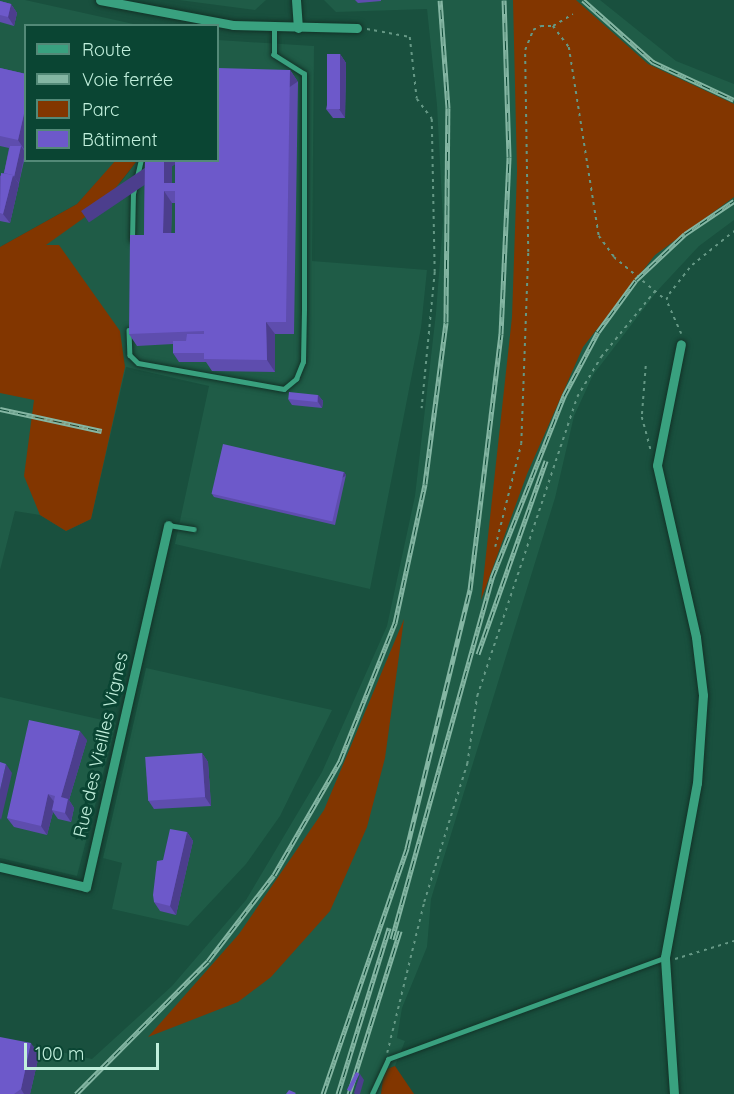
<!DOCTYPE html>
<meta charset="utf-8">
<style>
body{margin:0}
#map{position:relative;width:734px;height:1094px;overflow:hidden;background:#19503e;font-family:Quicksand,sans-serif}
div>[style]{position:absolute}
.built>*{inset:0;background:#1f5c47}
.green>*{inset:0;background:#823600}
.path>*{height:1.5px;margin-top:-0.75px;transform-origin:0;background:repeating-linear-gradient(90deg,#659885 0 3px,transparent 0 7.5px)}
.roads{filter:drop-shadow(0 0 2px #123227) drop-shadow(0 0 2px #123227)}
.service>*{height:4.5px;margin:-2.25px;padding:0 2.25px;transform-origin:2.25px;border-radius:2.25px;background:#39a17f}
.minor>*{height:9px;margin:-4.5px;padding:0 4.5px;transform-origin:4.5px;border-radius:4.5px;background:#39a17f}
.rail>*{height:5px;margin-top:-2.5px;transform-origin:0;background:repeating-linear-gradient(90deg,#0a4533 0 9px,#84b6a3 0 18px);box-sizing:border-box;border-block:2px solid #84b6a3}
.wall>*{inset:0;background:#5e4dae}
.shaded-wall>*{inset:0;background:#4c3e8d;transform-origin:0 0}
.building>*{inset:0;background:#6d59ca;transform-origin:0 0}
span{translate:-50% -50%;white-space:nowrap;text-align:center;line-height:1.15;-webkit-text-stroke:6px #0a4533;paint-order:stroke}
.street-label{font-size:18px;color:#c1efdc}
.legend{position:absolute;left:24px;top:24px;width:195px;height:138px;box-sizing:border-box;background:#0a4533;border:2px solid #538977;margin:0;padding:8px 10px;list-style:none;font-size:18px;color:#c1efdc}
.legend li{display:flex;align-items:center;gap:12px;height:30px}
.legend b{width:30px;border:2px solid #538977}
.scale{position:absolute;left:24px;top:1043px;width:135px;height:27px;box-sizing:border-box;border:3px solid #c1efdc;border-top:0;padding-left:8px;font-size:18px;line-height:21px;white-space:nowrap;color:#c1efdc;-webkit-text-stroke:4px #0a4533;paint-order:stroke}
</style>
<div id="map">
<div class="built">
<div style="clip-path:polygon(0 0,25px 0,138px 25px,26px 26px,26px 160px,116px 161px,77px 204px,0 247px)"></div>
<div style="clip-path:polygon(179px 0,266px 0,255px 10px)"></div>
<div style="clip-path:polygon(324px 0,600px 0,676px 61px,734px 84px,734px 220px,699px 246px,658px 290px,593px 375px,574px 416px,555px 498px,431px 899px,427px 947px,402px 1008px,397px 1038px,405px 1041px,395px 1066px,384px 1070px,381px 1094px,0 1094px,0 1038px,92px 1059px,172px 986px,246px 900px,322px 772px,387px 626px,415px 496px,436px 313px,443px 221px,437px 105px,427px 9px,336px 12px)"></div>
<div style="clip-path:polygon(218px 40px,314px 46px,312px 261px,427px 270px,421px 328px,370px 589px,175px 544px,209px 386px,126px 367px,91px 519px,66px 531px,40px 515px,15px 511px,0 570px,0 266px,121px 182px,137px 161px,218px 160px)"></div>
<div style="clip-path:polygon(146px 668px,332px 710px,280px 816px,246px 864px,188px 926px,112px 909px,122px 863px,103px 858px)"></div>
<div style="clip-path:polygon(0 697px,116px 723px,77px 876px,0 858px)"></div>
</div>
<div class="green">
<div style="clip-path:polygon(513px 0,576px 0,648px 64px,734px 104px,734px 197px,655px 255px,583px 347px,527px 474px,481px 600px,512px 317px,517px 171px)"></div>
<div style="clip-path:polygon(116px 160px,137px 161px,102px 205px,46px 245px,59px 245px,120px 331px,125px 367px,91px 519px,66px 531px,40px 515px,24px 476px,34px 400px,0 393px,0 247px,77px 204px)"></div>
<div style="clip-path:polygon(404px 619px,385px 758px,367px 827px,330px 911px,271px 977px,238px 1002px,148px 1037px,239px 934px,324px 810px)"></div>
<div style="clip-path:polygon(395px 1066px,414px 1094px,381px 1094px,384px 1070px)"></div>
</div>
<div class="path">
<div style="left:553px;top:26px;width:23px;rotate:-31deg"></div>
<div style="left:367px;top:29px;width:44px;rotate:10.5deg"></div>
<div style="left:410px;top:37px;width:62px;rotate:83.6deg"></div>
<div style="left:417px;top:99px;width:25px;rotate:53deg"></div>
<div style="left:432px;top:119px;width:153px;rotate:88.9deg"></div>
<div style="left:435px;top:272px;width:137px;rotate:95.5deg"></div>
<div style="left:681px;top:334px;width:37px;rotate:-114deg"></div>
<div style="left:666px;top:300px;width:7px;rotate:-63deg"></div>
<div style="left:669px;top:294px;width:37px;rotate:-52deg"></div>
<div style="left:692px;top:265px;width:54px;rotate:-39deg"></div>
<div style="left:646px;top:366px;width:51px;rotate:94.5deg"></div>
<div style="left:642px;top:417px;width:34px;rotate:75deg"></div>
<div style="left:495px;top:547px;width:106px;rotate:-75.8deg"></div>
<div style="left:521px;top:444px;width:192px;rotate:-87.9deg"></div>
<div style="left:528px;top:252px;width:202px;rotate:-90.9deg"></div>
<div style="left:525px;top:50px;width:22px;rotate:-68deg"></div>
<div style="left:533px;top:30px;width:9px;rotate:-27deg"></div>
<div style="left:541px;top:26px;width:12px"></div>
<div style="left:553px;top:26px;width:26px;rotate:53deg"></div>
<div style="left:569px;top:47px;width:191px;rotate:81deg"></div>
<div style="left:599px;top:236px;width:26px;rotate:54deg"></div>
<div style="left:614px;top:257px;width:67px;rotate:39.6deg"></div>
<div style="left:675px;top:959px;width:62px;rotate:-17deg"></div>
<div style="left:387px;top:1053px;width:155px;rotate:-76.2deg"></div>
<div style="left:424px;top:902px;width:145px;rotate:-72.7deg"></div>
<div style="left:467px;top:764px;width:69px;rotate:-81.6deg"></div>
<div style="left:477px;top:696px;width:315px;rotate:-71.5deg"></div>
<div style="left:577px;top:397px;width:47px;rotate:-59deg"></div>
<div style="left:601px;top:357px;width:85px;rotate:-50.7deg"></div>
</div>
<div class="roads">
<div class="service">
<div style="left:132px;top:240px;width:46px;rotate:-88.8deg"></div>
<div style="left:133px;top:194px;width:35px;rotate:-77deg"></div>
<div style="left:129px;top:330px;width:25px;rotate:88deg"></div>
<div style="left:130px;top:355px;width:11px;rotate:45deg"></div>
<div style="left:138px;top:363px;width:148px;rotate:10.1deg"></div>
<div style="left:284px;top:389px;width:16px;rotate:-40deg"></div>
<div style="left:296px;top:379px;width:18px;rotate:-68deg"></div>
<div style="left:303px;top:362px;width:53px;rotate:-88.9deg"></div>
<div style="left:304px;top:309px;width:235px;rotate:-90deg"></div>
<div style="left:304px;top:74px;width:36px;rotate:-148deg"></div>
<div style="left:274px;top:55px;width:28px;rotate:-90deg"></div>
<div style="left:168px;top:525px;width:26px;rotate:9deg"></div>
<div style="left:372px;top:1094px;width:38px;rotate:-65deg"></div>
<div style="left:388px;top:1059px;width:294px;rotate:-20.1deg"></div>
</div>
<div class="minor">
<div style="left:100px;top:0;width:135px;rotate:10.6deg"></div>
<div style="left:233px;top:25px;width:124px;rotate:1.4deg"></div>
<div style="left:296px;top:0;width:28px;rotate:86deg"></div>
<div style="left:0;top:867px;width:88px;rotate:13.1deg"></div>
<div style="left:86px;top:887px;width:371px;rotate:-77.2deg"></div>
<div style="left:674px;top:1094px;width:137px;rotate:-93.8deg"></div>
<div style="left:665px;top:957px;width:177px;rotate:-79.6deg"></div>
<div style="left:697px;top:783px;width:88px;rotate:-86.1deg"></div>
<div style="left:703px;top:695px;width:58px;rotate:-96.9deg"></div>
<div style="left:696px;top:637px;width:176px;rotate:-102.8deg"></div>
<div style="left:657px;top:465px;width:123px;rotate:-78.8deg"></div>
</div>
</div>
<div class="rail">
<div style="left:583px;top:0;width:94px;rotate:41.5deg"></div>
<div style="left:653px;top:62px;width:89px;rotate:25.1deg"></div>
<div style="left:0;top:409px;width:104px;rotate:12.2deg"></div>
<div style="left:478px;top:654px;width:205px;rotate:-70.6deg"></div>
<div style="left:392px;top:939px;width:375px;rotate:-74.5deg"></div>
<div style="left:492px;top:578px;width:196px;rotate:-68.4deg"></div>
<div style="left:564px;top:396px;width:72px;rotate:-62deg"></div>
<div style="left:598px;top:332px;width:64px;rotate:-53.8deg"></div>
<div style="left:636px;top:280px;width:67px;rotate:-43.2deg"></div>
<div style="left:685px;top:234px;width:59px;rotate:-34deg"></div>
<div style="left:76px;top:1094px;width:187px;rotate:-45.2deg"></div>
<div style="left:208px;top:961px;width:108px;rotate:-52.5deg"></div>
<div style="left:274px;top:875px;width:132px;rotate:-59.9deg"></div>
<div style="left:340px;top:761px;width:149px;rotate:-68.3deg"></div>
<div style="left:395px;top:623px;width:142px;rotate:-77.8deg"></div>
<div style="left:425px;top:484px;width:163px;rotate:-82.6deg"></div>
<div style="left:446px;top:322px;width:214px;rotate:-89.5deg"></div>
<div style="left:448px;top:108px;width:108px;rotate:-94.2deg"></div>
<div style="left:323px;top:1094px;width:260px;rotate:-71.1deg"></div>
<div style="left:407px;top:848px;width:266px;rotate:-76.3deg"></div>
<div style="left:470px;top:590px;width:258px;rotate:-83.1deg"></div>
<div style="left:501px;top:334px;width:177px;rotate:-87.4deg"></div>
<div style="left:509px;top:157px;width:157px;rotate:-91.8deg"></div>
<div style="left:338px;top:1094px;width:174px;rotate:-72.9deg"></div>
<div style="left:349px;top:1094px;width:171px;rotate:-72.6deg"></div>
</div>
<div class="wall">
<div style="clip-path:polygon(355px 0,381px 0,381px 1px,358px 3px)"></div>
<div style="clip-path:polygon(0 1px,11px 4px,17px 13px,14px 26px,0 22px)"></div>
<div style="clip-path:polygon(340px 54px,346px 63px,345px 118px,333px 118px,326px 109px)"></div>
<div style="clip-path:polygon(0 68px,26px 74px,26px 152px,19px 183px,19px 184px,10px 223px,0 221px,0 176px,4px 173px,9px 148px,0 146px)"></div>
<div style="clip-path:polygon(evenodd,290px 70px,298px 82px,294px 334px,275px 334px,275px 372px,212px 371px,206px 362px,179px 362px,173px 353px,173px 344px,137px 346px,129px 334px,144px 235px,145px 160px,172px 160px,172px 183px,175px 183px,290px 70px,172px 203px,175px 203px,175px 233px,171px 233px,172px 203px)"></div>
<div style="clip-path:polygon(318px 395px,323px 401px,322px 408px,292px 405px,288px 399px)"></div>
<div style="clip-path:polygon(344px 472px,346px 475px,335px 525px,214px 497px,212px 494px)"></div>
<div style="clip-path:polygon(87px 740px,69px 800px,74px 808px,71px 822px,58px 819px,53px 812px,47px 835px,14px 827px,7px 818px)"></div>
<div style="clip-path:polygon(202px 753px,208px 762px,211px 806px,154px 809px,148px 800px)"></div>
<div style="clip-path:polygon(187px 832px,193px 841px,176px 915px,160px 911px,154px 902px,163px 860px)"></div>
<div style="clip-path:polygon(39px 1055px,30px 1094px,0 1094px)"></div>
</div>
<div class="shaded-wall">
<div style="clip-path:polygon(11px 4px,17px 13px,14px 26px,8px 17px)"></div>
<div style="clip-path:polygon(340px 54px,346px 63px,345px 118px,339px 109px)"></div>
<div style="left:290px;top:70px;width:14px;height:252px;rotate:56deg"></div>
<div style="clip-path:polygon(26px 105px,26px 152px,18px 140px)"></div>
<div style="clip-path:polygon(21px 146px,25px 152px,19px 183px,14px 177px)"></div>
<div style="clip-path:polygon(164px 160px,172px 160px,172px 191px,164px 183px)"></div>
<div style="clip-path:polygon(13px 175px,19px 184px,10px 223px,3px 214px)"></div>
<div style="clip-path:polygon(164px 191px,172px 203px,171px 245px,163px 233px)"></div>
<div style="clip-path:polygon(266px 322px,275px 334px,275px 372px,267px 360px)"></div>
<div style="clip-path:polygon(318px 395px,323px 401px,322px 408px,318px 402px)"></div>
<div style="left:344px;top:472px;width:4px;height:51px;rotate:56deg"></div>
<div style="clip-path:polygon(80px 731px,87px 740px,69px 800px,74px 808px,71px 822px,65px 813px,61px 797px)"></div>
<div style="clip-path:polygon(202px 753px,208px 762px,211px 806px,205px 797px)"></div>
<div style="clip-path:polygon(6px 764px,12px 773px,1px 820px,0 818px,0 790px)"></div>
<div style="clip-path:polygon(48px 794px,55px 803px,52px 810px,53px 812px,47px 835px,41px 826px)"></div>
<div style="clip-path:polygon(187px 832px,193px 841px,176px 915px,170px 906px)"></div>
<div style="clip-path:polygon(31px 1043px,39px 1055px,30px 1094px,24px 1094px,21px 1089px)"></div>
<div style="clip-path:polygon(360px 1074px,364px 1080px,360px 1094px,355px 1094px,354px 1093px)"></div>
</div>
<div class="building">
<div style="clip-path:polygon(0 1px,11px 4px,8px 17px,0 15px)"></div>
<div style="left:327px;top:54px;width:13px;height:55px"></div>
<div style="clip-path:polygon(0 68px,26px 74px,26px 105px,18px 140px,0 136px)"></div>
<div style="clip-path:polygon(evenodd,218px 68px,290px 70px,286px 322px,266px 322px,267px 360px,204px 359px,204px 331px,129px 334px,130px 235px,144px 235px,145px 160px,164px 160px,164px 183px,175px 183px,175px 160px,218px 160px,218px 68px,164px 191px,175px 191px,175px 233px,163px 233px,164px 191px)"></div>
<div style="clip-path:polygon(10px 146px,21px 146px,14px 177px,13px 175px,4px 173px)"></div>
<div style="clip-path:polygon(1px 173px,13px 175px,3px 214px,0 213px)"></div>
<div style="clip-path:polygon(187px 334px,204px 334px,204px 353px,173px 353px,173px 341px,186px 341px)"></div>
<div style="left:289px;top:392px;width:29px;height:7px;rotate:6deg"></div>
<div style="left:223px;top:444px;width:124px;height:51px;rotate:13deg"></div>
<div style="clip-path:polygon(29px 720px,80px 731px,61px 797px,68px 799px,65px 813px,52px 810px,55px 796px,48px 794px,41px 826px,7px 818px)"></div>
<div style="left:202px;top:753px;width:44px;height:57px;rotate:86deg"></div>
<div style="clip-path:polygon(0 762px,6px 764px,0 790px)"></div>
<div style="clip-path:polygon(170px 829px,187px 832px,170px 906px,154px 902px,153px 895px,157px 861px,163px 860px)"></div>
<div style="clip-path:polygon(0 1037px,31px 1043px,21px 1089px,14px 1094px,0 1094px)"></div>
<div style="left:356px;top:1072px;width:4px;height:20px;rotate:27deg"></div>
<div style="clip-path:polygon(289px 1090px,296px 1093px,295px 1094px,286px 1094px)"></div>
</div>
<div class="street-label">
<span style="left:101px;top:745px;rotate:-77deg">Rue des Vieilles Vignes</span>
</div>
<ul class="legend">
<li><b style="height:8px;background:#39a17f"></b>Route</li>
<li><b style="height:8px;background:#84b6a3"></b>Voie ferrée</li>
<li><b style="height:16px;background:#823600"></b>Parc</li>
<li><b style="height:16px;background:#6d59ca"></b>Bâtiment</li>
</ul>
<div class="scale">100 m</div>
</div>
